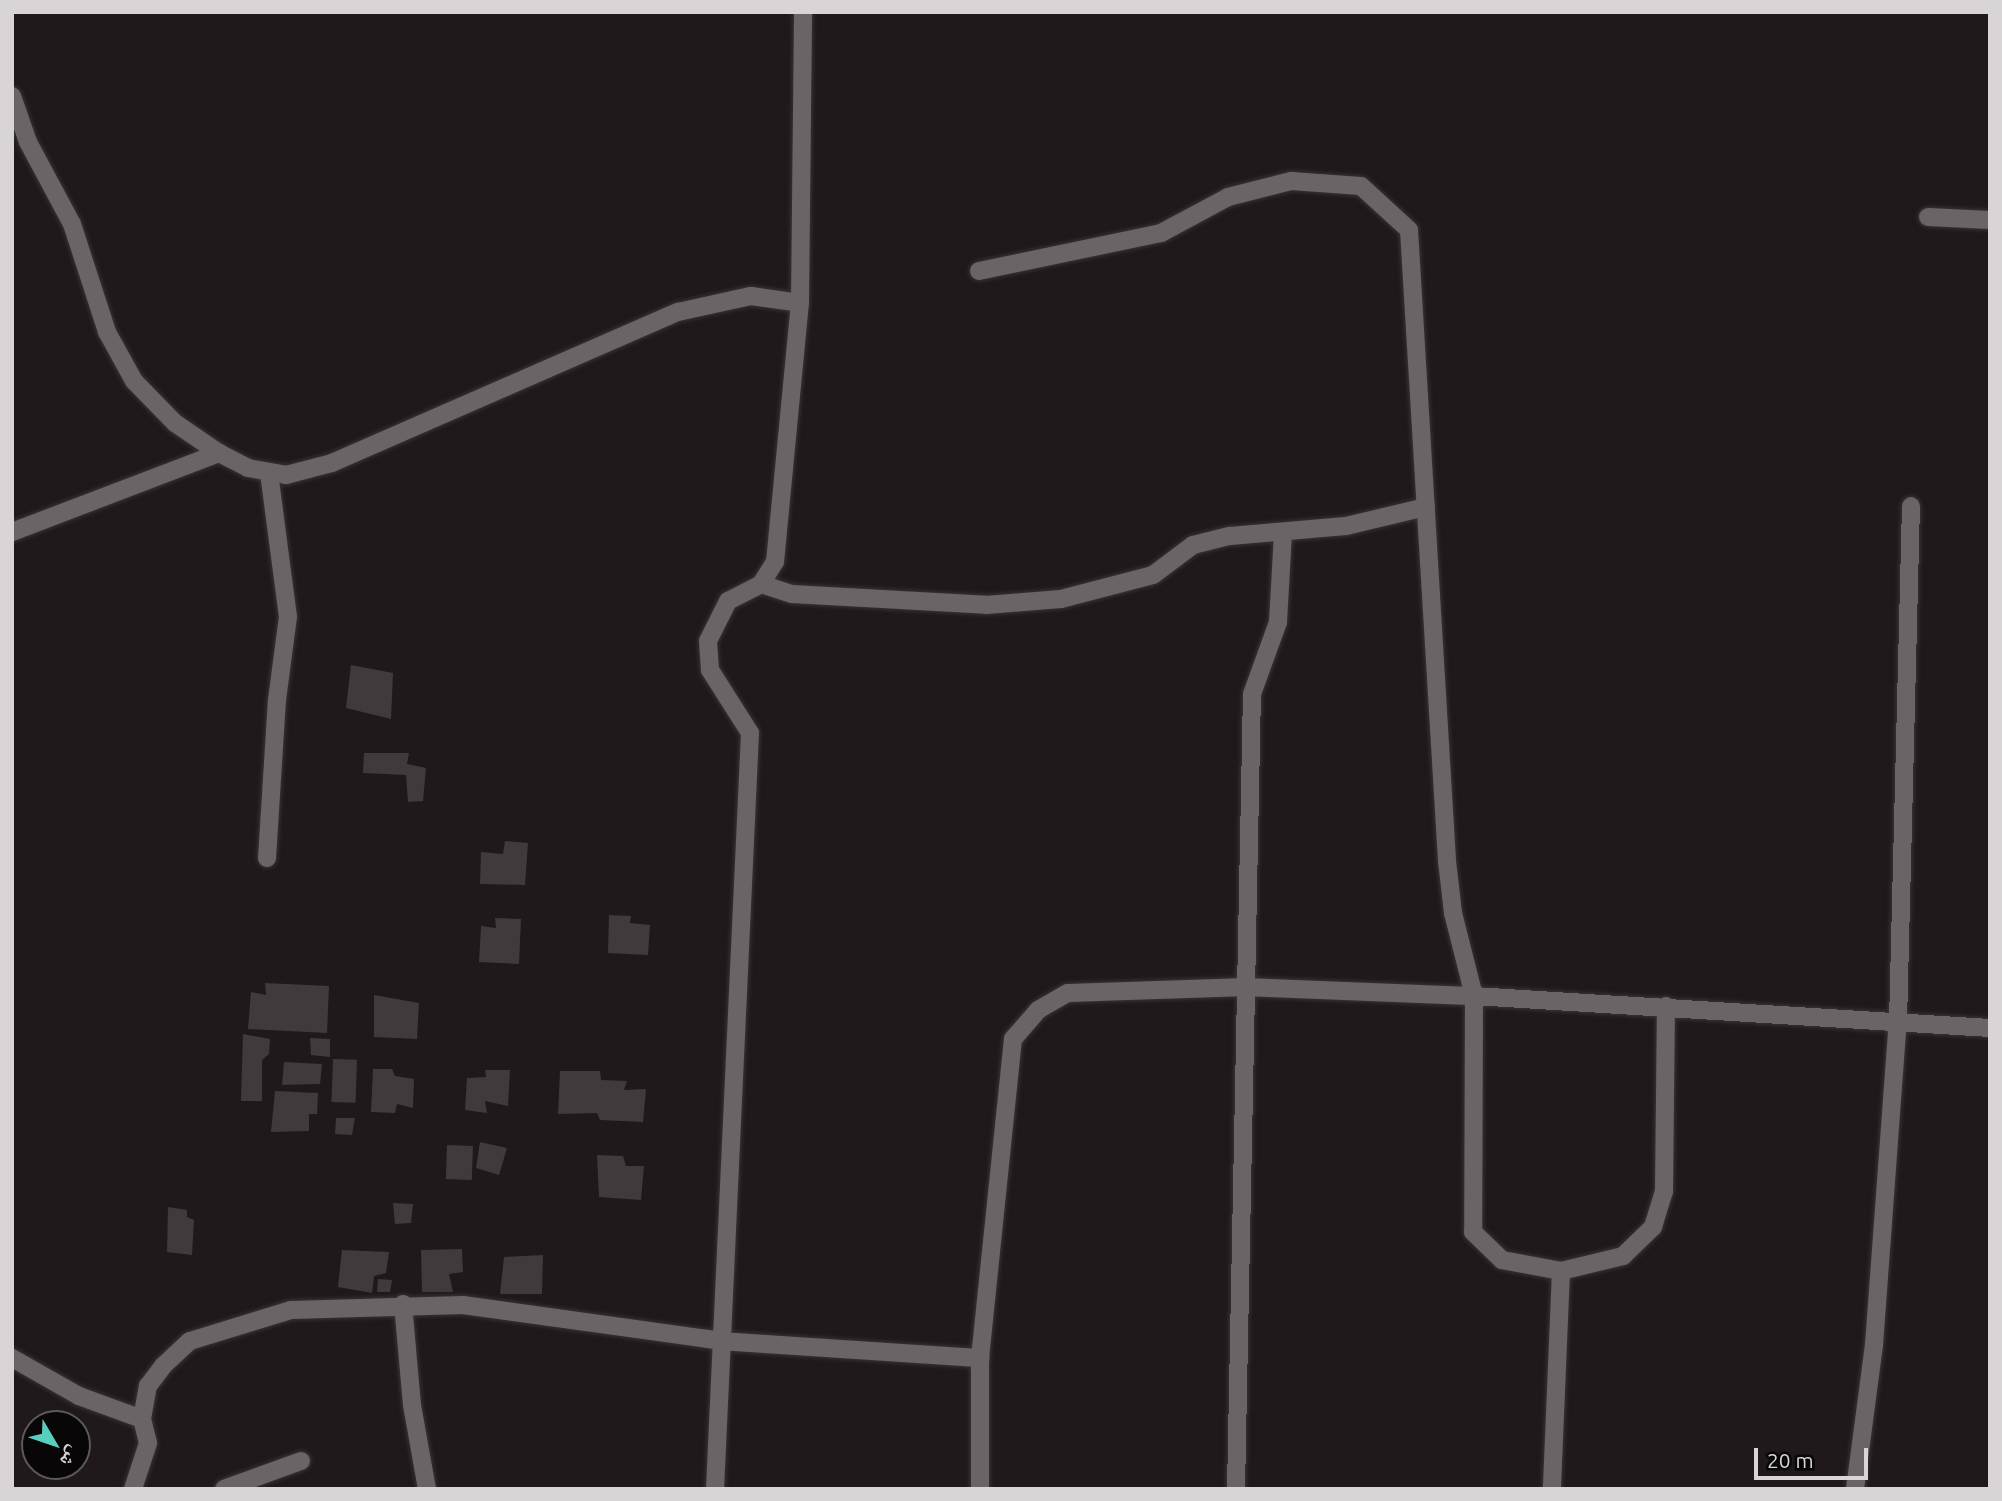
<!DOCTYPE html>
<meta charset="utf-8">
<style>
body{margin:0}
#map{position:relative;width:2002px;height:1501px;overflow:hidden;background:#1f191c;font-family:Ubuntu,"Noto Naskh Arabic",sans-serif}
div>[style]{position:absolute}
.building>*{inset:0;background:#413a3d;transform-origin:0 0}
.roads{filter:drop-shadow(0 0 2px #373335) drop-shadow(0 0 2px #373335)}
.minor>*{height:18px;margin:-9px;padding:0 9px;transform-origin:9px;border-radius:9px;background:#6b6467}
span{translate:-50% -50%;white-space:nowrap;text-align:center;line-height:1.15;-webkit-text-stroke:5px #080606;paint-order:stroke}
.frame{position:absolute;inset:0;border:14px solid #d9d5d7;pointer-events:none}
.north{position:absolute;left:21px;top:1410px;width:70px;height:70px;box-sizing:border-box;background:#080606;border:2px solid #5c595a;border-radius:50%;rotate:129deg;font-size:19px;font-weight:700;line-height:28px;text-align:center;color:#d9d5d7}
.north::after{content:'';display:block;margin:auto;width:24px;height:32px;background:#59cebf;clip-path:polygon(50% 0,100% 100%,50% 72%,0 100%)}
.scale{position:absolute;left:1754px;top:1448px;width:114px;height:32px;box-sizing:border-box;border:4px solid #d9d5d7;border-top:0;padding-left:9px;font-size:21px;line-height:24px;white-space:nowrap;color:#d9d5d7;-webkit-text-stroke:5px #080606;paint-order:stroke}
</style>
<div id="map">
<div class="building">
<div style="clip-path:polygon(351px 665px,393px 673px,391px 719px,346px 708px)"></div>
<div style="clip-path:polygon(364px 753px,409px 753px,407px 764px,426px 768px,423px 801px,408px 802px,406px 775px,363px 773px)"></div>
<div style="clip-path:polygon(505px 841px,528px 843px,525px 885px,480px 884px,481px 852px,503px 854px)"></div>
<div style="clip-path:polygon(609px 915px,631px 916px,630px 923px,650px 925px,648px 955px,608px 953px)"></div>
<div style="clip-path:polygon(495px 918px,521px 919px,519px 964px,479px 962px,481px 926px,496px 928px)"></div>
<div style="clip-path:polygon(265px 983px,329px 986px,327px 1033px,248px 1029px,251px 992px,266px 995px)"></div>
<div style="clip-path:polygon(374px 995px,419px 1003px,417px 1039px,374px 1037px)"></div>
<div style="clip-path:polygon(243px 1034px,270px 1039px,269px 1054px,262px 1060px,262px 1101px,241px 1101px)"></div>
<div style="clip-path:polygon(310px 1038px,330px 1039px,330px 1057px,311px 1055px)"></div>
<div style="left:333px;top:1059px;width:24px;height:43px;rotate:2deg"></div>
<div style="clip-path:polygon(284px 1062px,322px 1064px,320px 1084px,282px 1085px)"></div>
<div style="clip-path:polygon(373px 1069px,392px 1069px,395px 1076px,414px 1079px,413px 1108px,397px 1104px,395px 1113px,371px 1112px)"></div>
<div style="clip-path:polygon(485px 1070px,510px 1070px,508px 1106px,485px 1101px,487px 1113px,465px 1110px,467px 1078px,486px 1077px)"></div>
<div style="clip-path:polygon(560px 1071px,600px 1071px,601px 1080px,627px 1081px,624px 1090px,646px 1089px,643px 1122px,600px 1120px,597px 1113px,558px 1114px)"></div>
<div style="clip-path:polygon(275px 1091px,318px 1093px,317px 1114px,309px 1114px,309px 1131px,271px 1132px)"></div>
<div style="clip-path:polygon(336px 1118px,355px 1118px,352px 1135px,335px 1134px)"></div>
<div style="clip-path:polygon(480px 1142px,507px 1148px,499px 1175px,476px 1168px)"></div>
<div style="left:447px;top:1145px;width:26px;height:34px;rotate:2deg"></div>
<div style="clip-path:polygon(597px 1155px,623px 1156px,626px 1166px,644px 1166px,641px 1200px,599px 1197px)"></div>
<div style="clip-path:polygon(393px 1203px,413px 1204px,411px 1223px,395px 1224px)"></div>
<div style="clip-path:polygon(168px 1207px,187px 1210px,187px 1217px,194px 1220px,192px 1255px,167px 1252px)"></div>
<div style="clip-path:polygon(462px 1249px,463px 1272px,449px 1274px,453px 1292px,422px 1292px,421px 1250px)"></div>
<div style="clip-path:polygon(342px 1250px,389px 1252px,386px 1273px,374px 1276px,372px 1293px,338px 1287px)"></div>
<div style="clip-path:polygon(543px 1255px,542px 1294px,500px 1294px,504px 1257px)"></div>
<div style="clip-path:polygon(378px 1279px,392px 1280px,390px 1292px,377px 1292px)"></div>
</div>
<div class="roads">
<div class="minor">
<div style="left:12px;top:96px;width:49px;rotate:70.8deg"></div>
<div style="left:28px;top:142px;width:93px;rotate:61.8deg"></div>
<div style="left:72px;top:224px;width:114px;rotate:72deg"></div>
<div style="left:107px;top:332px;width:56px;rotate:61.1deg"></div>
<div style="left:134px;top:381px;width:59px;rotate:45.7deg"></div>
<div style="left:175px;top:423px;width:53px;rotate:34.3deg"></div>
<div style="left:1928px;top:217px;width:62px;rotate:2.8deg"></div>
<div style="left:979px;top:271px;width:186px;rotate:-11.8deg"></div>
<div style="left:1161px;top:233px;width:76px;rotate:-28.2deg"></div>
<div style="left:1228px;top:197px;width:65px;rotate:-14.3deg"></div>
<div style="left:1291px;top:181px;width:70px;rotate:4.1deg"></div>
<div style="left:1361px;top:186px;width:65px;rotate:42.5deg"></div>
<div style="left:1409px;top:230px;width:632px;rotate:86.55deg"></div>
<div style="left:1447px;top:861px;width:52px;rotate:83.4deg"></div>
<div style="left:1453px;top:913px;width:86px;rotate:75.8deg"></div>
<div style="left:1474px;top:996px;width:236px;rotate:90.2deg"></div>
<div style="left:1473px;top:1232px;width:40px;rotate:44deg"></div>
<div style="left:1502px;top:1260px;width:60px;rotate:10.6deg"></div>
<div style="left:1561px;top:1271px;width:218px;rotate:92.4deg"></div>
<div style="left:12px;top:532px;width:222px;rotate:-20.9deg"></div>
<div style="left:219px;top:453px;width:33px;rotate:27deg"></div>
<div style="left:248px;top:468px;width:39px;rotate:10deg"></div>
<div style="left:286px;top:475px;width:48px;rotate:-14.6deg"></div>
<div style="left:332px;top:463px;width:378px;rotate:-23.6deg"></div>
<div style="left:678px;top:312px;width:75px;rotate:-12.4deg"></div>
<div style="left:751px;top:296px;width:49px;rotate:8.1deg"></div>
<div style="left:761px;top:584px;width:33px;rotate:18deg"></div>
<div style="left:792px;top:594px;width:194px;rotate:3.2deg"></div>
<div style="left:986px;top:605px;width:75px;rotate:-4.6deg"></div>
<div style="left:1061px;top:599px;width:95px;rotate:-14.6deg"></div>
<div style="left:1153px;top:575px;width:50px;rotate:-36.9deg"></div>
<div style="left:1193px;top:545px;width:38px;rotate:-14deg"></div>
<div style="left:1230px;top:536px;width:116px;rotate:-4.9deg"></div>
<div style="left:1346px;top:526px;width:82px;rotate:-13.4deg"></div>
<div style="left:267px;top:858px;width:158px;rotate:-86.4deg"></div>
<div style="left:277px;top:700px;width:84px;rotate:-82.5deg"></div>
<div style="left:288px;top:617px;width:145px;rotate:-97.5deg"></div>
<div style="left:1561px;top:1271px;width:64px;rotate:-13.6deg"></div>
<div style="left:1623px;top:1256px;width:42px;rotate:-44deg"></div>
<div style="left:1653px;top:1227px;width:37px;rotate:-73deg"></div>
<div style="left:1664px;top:1192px;width:186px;rotate:-89.4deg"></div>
<div style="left:403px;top:1304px;width:101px;rotate:84.9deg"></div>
<div style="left:412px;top:1405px;width:85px;rotate:79.9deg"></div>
<div style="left:12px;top:1358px;width:77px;rotate:29.6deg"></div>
<div style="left:79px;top:1396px;width:67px;rotate:20.1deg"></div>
<div style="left:133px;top:1489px;width:48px;rotate:-71.9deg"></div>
<div style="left:148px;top:1443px;width:25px;rotate:-104deg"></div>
<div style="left:142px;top:1419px;width:34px;rotate:-80deg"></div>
<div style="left:148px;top:1386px;width:26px;rotate:-53deg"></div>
<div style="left:164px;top:1365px;width:35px;rotate:-43deg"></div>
<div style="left:190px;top:1341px;width:106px;rotate:-17.1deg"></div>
<div style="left:291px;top:1310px;width:172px;rotate:-1.7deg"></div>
<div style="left:463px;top:1305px;width:260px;rotate:7.9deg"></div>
<div style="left:721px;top:1341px;width:260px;rotate:3.8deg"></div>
<div style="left:224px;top:1489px;width:82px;rotate:-20deg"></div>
<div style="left:715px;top:1489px;width:757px;rotate:-87.35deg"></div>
<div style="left:750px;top:733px;width:75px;rotate:-122.4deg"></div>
<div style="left:710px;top:670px;width:29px;rotate:-94deg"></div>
<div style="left:708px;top:641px;width:45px;rotate:-63.4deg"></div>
<div style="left:728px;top:601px;width:37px;rotate:-27deg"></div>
<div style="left:761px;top:584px;width:26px;rotate:-58deg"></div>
<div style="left:775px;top:562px;width:260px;rotate:-84.5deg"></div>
<div style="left:800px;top:303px;width:291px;rotate:-89.4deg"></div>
<div style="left:980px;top:1489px;width:131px;rotate:-90deg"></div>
<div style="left:980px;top:1358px;width:321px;rotate:-84.1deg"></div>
<div style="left:1013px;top:1039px;width:38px;rotate:-49deg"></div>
<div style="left:1038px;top:1010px;width:34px;rotate:-30deg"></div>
<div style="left:1068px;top:993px;width:179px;rotate:-1.9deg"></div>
<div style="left:1247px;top:987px;width:227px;rotate:2.3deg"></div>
<div style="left:1474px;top:996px;width:517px;rotate:3.55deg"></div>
<div style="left:1236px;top:1489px;width:795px;rotate:-88.85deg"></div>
<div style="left:1252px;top:694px;width:77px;rotate:-70.1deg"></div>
<div style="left:1278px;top:622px;width:89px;rotate:-86.8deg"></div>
<div style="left:1855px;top:1489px;width:145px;rotate:-82.5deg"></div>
<div style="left:1874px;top:1345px;width:324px;rotate:-85.8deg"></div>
<div style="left:1898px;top:1022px;width:516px;rotate:-88.56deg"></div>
</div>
</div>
<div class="frame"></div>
<div class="north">ش</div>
<div class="scale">20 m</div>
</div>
